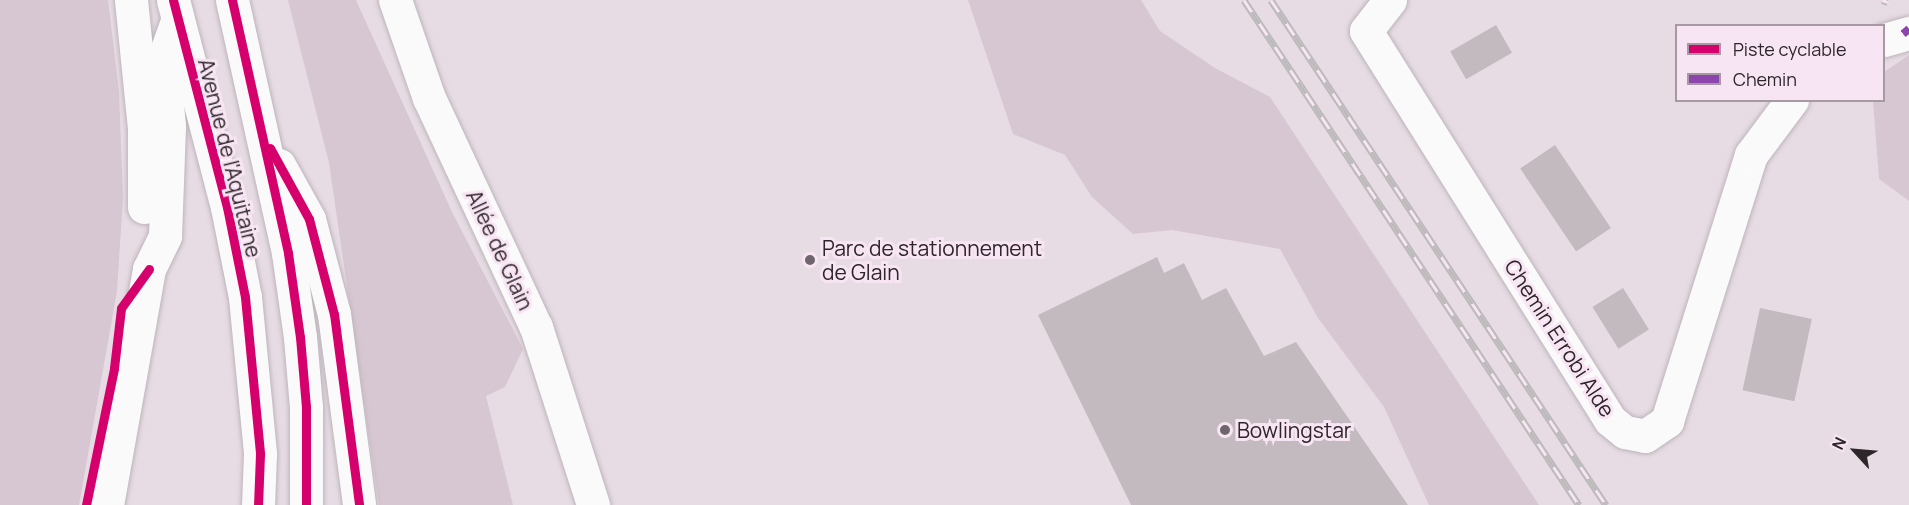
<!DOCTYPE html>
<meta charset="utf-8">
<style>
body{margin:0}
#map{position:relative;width:1909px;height:505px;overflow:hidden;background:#e7dce4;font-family:Manrope,sans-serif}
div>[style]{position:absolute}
.green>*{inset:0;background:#d7c7d2}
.building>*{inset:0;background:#c3bac0;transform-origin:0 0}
.roads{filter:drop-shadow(0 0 2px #bdb5bb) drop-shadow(0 0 2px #bdb5bb)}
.minor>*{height:33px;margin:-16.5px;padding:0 16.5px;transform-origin:16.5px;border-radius:16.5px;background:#fbfafb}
.primary>*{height:33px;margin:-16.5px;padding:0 16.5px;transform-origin:16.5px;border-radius:16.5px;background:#fbfafb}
.rail>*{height:7px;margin-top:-3.5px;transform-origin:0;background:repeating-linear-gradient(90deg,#f8e5f3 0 14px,#bdbabc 0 28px);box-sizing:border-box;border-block:2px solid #bdbabc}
.quiet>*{height:8px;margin-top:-4px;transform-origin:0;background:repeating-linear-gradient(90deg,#8e44ad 0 15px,transparent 0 23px)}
.cycleway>*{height:9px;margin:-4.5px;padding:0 4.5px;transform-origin:4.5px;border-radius:4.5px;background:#d6006c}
.dots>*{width:16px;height:16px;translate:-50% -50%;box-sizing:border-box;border:3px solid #f8e5f3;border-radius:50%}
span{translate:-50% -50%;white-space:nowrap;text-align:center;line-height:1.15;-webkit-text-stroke:6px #f8e5f3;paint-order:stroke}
.street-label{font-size:21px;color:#2d262b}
.poi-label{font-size:21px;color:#2d262b}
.left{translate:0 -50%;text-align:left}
.legend{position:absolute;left:1675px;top:24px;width:210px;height:78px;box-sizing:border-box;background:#f8e5f3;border:2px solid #a799a3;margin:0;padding:8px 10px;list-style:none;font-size:18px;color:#2d262b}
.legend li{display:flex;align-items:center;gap:12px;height:30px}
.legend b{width:30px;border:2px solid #a799a3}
.north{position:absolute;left:1825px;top:421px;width:60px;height:60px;-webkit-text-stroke:4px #f8e5f3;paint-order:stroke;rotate:296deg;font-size:16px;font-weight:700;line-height:24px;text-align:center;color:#2d262b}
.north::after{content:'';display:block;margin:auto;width:21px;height:27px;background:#2d262b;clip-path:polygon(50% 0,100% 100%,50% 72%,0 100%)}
</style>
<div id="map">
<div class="green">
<div style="clip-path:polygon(0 0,108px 0,119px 92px,123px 198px,117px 291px,79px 505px,0 505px)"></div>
<div style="clip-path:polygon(288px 0,356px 0,452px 212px,523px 349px,505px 387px,486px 396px,513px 505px,379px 505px,329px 163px)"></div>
<div style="clip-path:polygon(968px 0,1141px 0,1160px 31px,1215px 68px,1270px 97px,1539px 505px,1429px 505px,1384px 407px,1318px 318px,1280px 249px,1172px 230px,1133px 234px,1092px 197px,1065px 155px,1013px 134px)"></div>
<div style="clip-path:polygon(1909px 55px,1909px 201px,1879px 179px,1873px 101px,1884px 100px,1884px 72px)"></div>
</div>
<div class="building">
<div style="left:1496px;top:25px;width:32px;height:53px;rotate:60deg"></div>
<div style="left:1555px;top:145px;width:100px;height:42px;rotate:56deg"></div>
<div style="clip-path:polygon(1157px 257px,1164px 273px,1184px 263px,1202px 300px,1226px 288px,1264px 356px,1296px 342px,1408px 505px,1131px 505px,1038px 315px)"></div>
<div style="left:1623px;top:288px;width:49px;height:36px;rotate:58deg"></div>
<div style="left:1760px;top:308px;width:53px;height:84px;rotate:12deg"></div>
</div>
<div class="roads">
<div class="minor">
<div style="left:395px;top:0;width:104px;rotate:70.9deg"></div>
<div style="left:429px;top:98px;width:253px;rotate:65deg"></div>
<div style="left:536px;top:327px;width:187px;rotate:72.2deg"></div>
<div style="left:1390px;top:0;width:39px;rotate:128deg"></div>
<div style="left:1366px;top:31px;width:459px;rotate:57.9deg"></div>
<div style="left:1610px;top:420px;width:19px;rotate:39deg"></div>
<div style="left:1625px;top:432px;width:20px;rotate:11deg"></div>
<div style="left:1645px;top:436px;width:27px;rotate:-34deg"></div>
<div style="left:1667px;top:421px;width:279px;rotate:-72.5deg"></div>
<div style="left:1751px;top:155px;width:69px;rotate:-53.3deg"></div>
<div style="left:1884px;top:40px;width:26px;rotate:-16deg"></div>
</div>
<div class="primary">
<div style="left:131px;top:0;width:129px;rotate:84.2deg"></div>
<div style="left:144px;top:128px;width:79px;rotate:90deg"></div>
<div style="left:173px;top:0;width:214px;rotate:75.4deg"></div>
<div style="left:227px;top:207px;width:92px;rotate:78.7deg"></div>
<div style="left:245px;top:297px;width:158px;rotate:84.5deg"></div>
<div style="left:260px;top:454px;width:51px;rotate:92.2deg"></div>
<div style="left:232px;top:0;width:259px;rotate:77.5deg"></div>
<div style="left:288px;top:253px;width:85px;rotate:81.9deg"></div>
<div style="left:300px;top:337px;width:70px;rotate:85.1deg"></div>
<div style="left:306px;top:407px;width:98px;rotate:90deg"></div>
<div style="left:279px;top:165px;width:62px;rotate:60.9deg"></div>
<div style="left:309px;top:219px;width:98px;rotate:75.3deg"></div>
<div style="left:334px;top:314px;width:193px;rotate:82.5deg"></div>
<div style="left:107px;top:505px;width:240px;rotate:-79.9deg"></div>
<div style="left:149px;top:269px;width:37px;rotate:-64deg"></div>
<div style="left:165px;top:236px;width:110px;rotate:-87.9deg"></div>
<div style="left:169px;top:126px;width:66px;rotate:-95.2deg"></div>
<div style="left:163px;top:60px;width:41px;rotate:-70.3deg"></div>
</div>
</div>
<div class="rail">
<div style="left:1244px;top:0;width:606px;rotate:56.44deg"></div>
<div style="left:1271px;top:0;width:606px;rotate:56.44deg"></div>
<div style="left:1882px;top:0;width:6px;rotate:18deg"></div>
</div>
<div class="quiet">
<div style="left:1903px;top:34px;width:8px;rotate:-40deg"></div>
</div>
<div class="cycleway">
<div style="left:173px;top:0;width:214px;rotate:75.4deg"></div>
<div style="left:227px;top:207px;width:92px;rotate:78.7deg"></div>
<div style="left:245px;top:297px;width:158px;rotate:84.5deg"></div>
<div style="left:260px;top:454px;width:51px;rotate:92.2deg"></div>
<div style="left:232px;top:0;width:259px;rotate:77.5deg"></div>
<div style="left:288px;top:253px;width:85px;rotate:81.9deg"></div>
<div style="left:300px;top:337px;width:70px;rotate:85.1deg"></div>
<div style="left:306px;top:407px;width:98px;rotate:90deg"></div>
<div style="left:270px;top:148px;width:81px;rotate:61.2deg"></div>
<div style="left:309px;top:219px;width:98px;rotate:75.3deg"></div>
<div style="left:334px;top:314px;width:193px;rotate:82.5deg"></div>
<div style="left:86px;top:505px;width:140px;rotate:-78.4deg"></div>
<div style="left:114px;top:368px;width:60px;rotate:-83.3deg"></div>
<div style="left:121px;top:308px;width:48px;rotate:-54.3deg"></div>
</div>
<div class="dots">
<div style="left:810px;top:260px;background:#6e666c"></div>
<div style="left:1225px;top:430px;background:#6e666c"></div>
</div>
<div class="street-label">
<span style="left:230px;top:158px;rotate:76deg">Avenue de l'Aquitaine</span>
<span style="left:500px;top:250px;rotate:65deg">Allée de Glain</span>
<span style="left:1560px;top:338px;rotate:57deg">Chemin Errobi Alde</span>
</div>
<div class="poi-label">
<span class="left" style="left:822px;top:260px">Parc de stationnement<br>de Glain</span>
<span class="left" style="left:1237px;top:430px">Bowlingstar</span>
</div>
<ul class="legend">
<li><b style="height:8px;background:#d6006c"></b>Piste cyclable</li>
<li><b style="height:8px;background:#8e44ad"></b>Chemin</li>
</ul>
<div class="north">N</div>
</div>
